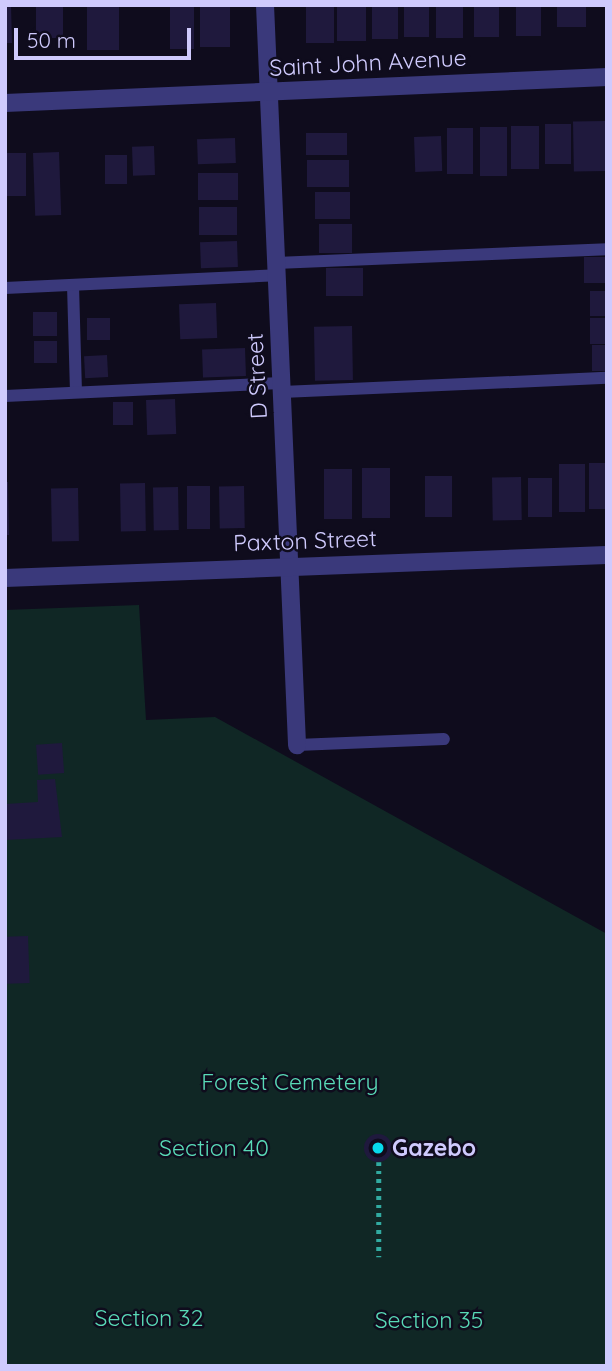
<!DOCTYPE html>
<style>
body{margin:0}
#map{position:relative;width:612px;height:1371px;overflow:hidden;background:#0f0c1d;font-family:Quicksand,sans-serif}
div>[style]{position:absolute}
.green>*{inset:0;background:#102725}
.building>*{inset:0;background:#1f193d;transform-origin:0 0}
.round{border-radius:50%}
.path>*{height:4.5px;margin-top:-2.25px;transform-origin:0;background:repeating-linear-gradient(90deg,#31aba1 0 3.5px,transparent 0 8.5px)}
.service>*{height:12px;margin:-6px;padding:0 6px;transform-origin:6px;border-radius:6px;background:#3a397b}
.minor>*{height:18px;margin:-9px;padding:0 9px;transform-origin:9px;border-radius:9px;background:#3a397b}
.dots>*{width:19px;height:19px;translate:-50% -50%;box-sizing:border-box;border:4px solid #0f0c1d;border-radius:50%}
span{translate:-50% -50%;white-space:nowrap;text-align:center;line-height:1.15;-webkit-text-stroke:5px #0f0c1d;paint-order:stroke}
.street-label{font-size:23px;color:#cfcafd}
.park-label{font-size:23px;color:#59dab7}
.poi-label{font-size:23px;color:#cfcafd;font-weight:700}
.left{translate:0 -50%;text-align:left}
.frame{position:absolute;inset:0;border:7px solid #cfcafd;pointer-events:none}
.scale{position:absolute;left:14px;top:28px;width:177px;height:32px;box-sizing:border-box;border:4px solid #cfcafd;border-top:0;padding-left:9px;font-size:21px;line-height:24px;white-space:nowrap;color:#cfcafd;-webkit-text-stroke:5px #0f0c1d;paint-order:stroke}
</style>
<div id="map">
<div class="green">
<div style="clip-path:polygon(139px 605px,146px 720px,215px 717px,607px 934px,607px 1366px,5px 1366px,5px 610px)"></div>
</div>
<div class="building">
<div style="clip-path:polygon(5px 5px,11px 5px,12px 43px,5px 43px)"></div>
<div style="left:36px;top:5px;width:27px;height:33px"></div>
<div style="left:170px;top:5px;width:24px;height:44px"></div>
<div style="left:200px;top:5px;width:30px;height:42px"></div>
<div style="left:306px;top:5px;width:28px;height:38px"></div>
<div style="left:337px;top:5px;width:29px;height:36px"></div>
<div style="left:372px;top:5px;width:26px;height:34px"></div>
<div style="left:404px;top:5px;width:25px;height:32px"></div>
<div style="left:436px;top:5px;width:27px;height:33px"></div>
<div style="left:474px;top:5px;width:25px;height:32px"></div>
<div style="left:516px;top:5px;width:25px;height:31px"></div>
<div style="left:557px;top:5px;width:29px;height:22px"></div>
<div style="left:87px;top:6px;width:32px;height:44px"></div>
<div style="left:605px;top:121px;width:50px;height:32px;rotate:89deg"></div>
<div style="left:545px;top:124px;width:26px;height:40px"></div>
<div style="left:511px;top:126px;width:28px;height:43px"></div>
<div style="left:480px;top:127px;width:27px;height:49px"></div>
<div style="left:447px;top:128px;width:26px;height:46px"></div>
<div style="left:347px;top:133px;width:22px;height:41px;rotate:90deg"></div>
<div style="left:441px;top:136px;width:35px;height:27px;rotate:88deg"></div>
<div style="left:235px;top:138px;width:25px;height:38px;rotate:88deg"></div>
<div style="left:154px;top:146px;width:29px;height:22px;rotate:88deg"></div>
<div style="left:59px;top:152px;width:63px;height:26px;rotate:88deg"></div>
<div style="left:5px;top:153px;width:21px;height:43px"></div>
<div style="left:105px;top:155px;width:22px;height:29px"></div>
<div style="left:307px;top:160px;width:42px;height:27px"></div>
<div style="left:238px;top:173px;width:27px;height:40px;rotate:90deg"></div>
<div style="left:350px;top:192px;width:27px;height:35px;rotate:90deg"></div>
<div style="left:199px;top:207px;width:38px;height:28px"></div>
<div style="left:352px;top:224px;width:29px;height:33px;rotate:90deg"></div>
<div style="left:237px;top:241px;width:26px;height:37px;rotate:88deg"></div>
<div style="left:584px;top:257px;width:23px;height:26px"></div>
<div style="left:363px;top:268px;width:28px;height:37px;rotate:90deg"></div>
<div style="left:590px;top:291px;width:17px;height:25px"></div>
<div style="left:216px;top:303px;width:35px;height:37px;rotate:88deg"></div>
<div style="left:33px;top:312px;width:24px;height:24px"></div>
<div style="left:87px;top:318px;width:23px;height:22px"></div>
<div style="left:590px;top:318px;width:17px;height:26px"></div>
<div style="left:352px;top:326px;width:54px;height:38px;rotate:89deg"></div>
<div style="left:34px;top:341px;width:23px;height:22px"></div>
<div style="left:592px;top:345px;width:15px;height:26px"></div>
<div style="left:245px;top:348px;width:28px;height:43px;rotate:88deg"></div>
<div style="left:107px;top:355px;width:22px;height:23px;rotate:87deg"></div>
<div style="left:175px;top:399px;width:35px;height:29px;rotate:88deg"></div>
<div style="left:113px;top:402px;width:20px;height:23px"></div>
<div style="left:607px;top:463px;width:46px;height:18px;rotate:90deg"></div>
<div style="left:559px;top:464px;width:26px;height:48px"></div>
<div style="left:362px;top:468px;width:28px;height:50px"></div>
<div style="left:324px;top:469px;width:28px;height:50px"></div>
<div style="left:425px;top:476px;width:27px;height:41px"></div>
<div style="left:521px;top:477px;width:43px;height:29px;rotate:89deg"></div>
<div style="left:528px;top:478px;width:24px;height:39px"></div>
<div style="clip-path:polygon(5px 482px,8px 482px,9px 535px,5px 535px)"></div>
<div style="left:145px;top:483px;width:48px;height:25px;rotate:89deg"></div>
<div style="left:187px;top:486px;width:23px;height:43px"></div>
<div style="left:244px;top:486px;width:42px;height:25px;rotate:89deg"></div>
<div style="left:178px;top:487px;width:43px;height:25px;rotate:89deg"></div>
<div style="left:78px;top:488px;width:53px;height:27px;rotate:89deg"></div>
<div style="left:62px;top:743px;width:30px;height:26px;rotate:86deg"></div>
<div style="clip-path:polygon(55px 779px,62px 837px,5px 840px,5px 804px,38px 802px,37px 780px)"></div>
<div style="left:28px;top:936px;width:47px;height:23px;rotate:88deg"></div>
<div class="round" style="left:364px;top:1134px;width:28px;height:28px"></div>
</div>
<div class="path">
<div style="left:379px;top:1162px;width:95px;rotate:90deg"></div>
</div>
<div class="service">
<div style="left:276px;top:263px;width:331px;rotate:-2.4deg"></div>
<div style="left:73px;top:285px;width:107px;rotate:88.4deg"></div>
<div style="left:5px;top:288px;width:271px;rotate:-2.7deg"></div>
<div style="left:282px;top:392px;width:325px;rotate:-2.5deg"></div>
<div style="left:5px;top:396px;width:276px;rotate:-2.7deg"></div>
<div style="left:297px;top:745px;width:147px;rotate:-2.3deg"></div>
</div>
<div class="minor">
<div style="left:265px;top:5px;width:741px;rotate:87.52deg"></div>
<div style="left:5px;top:103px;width:603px;rotate:-2.47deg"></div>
<div style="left:5px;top:578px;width:602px;rotate:-2.19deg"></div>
</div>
<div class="dots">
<div style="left:378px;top:1148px;background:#07daec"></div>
</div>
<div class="street-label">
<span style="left:368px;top:63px;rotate:-3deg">Saint John Avenue</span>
<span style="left:257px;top:376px;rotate:-93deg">D Street</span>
<span style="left:305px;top:541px;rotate:-2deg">Paxton Street</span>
</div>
<div class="park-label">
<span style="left:290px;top:1082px">Forest Cemetery</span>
<span style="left:214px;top:1148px">Section 40</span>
<span style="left:149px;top:1318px">Section 32</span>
<span style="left:429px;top:1320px">Section 35</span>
</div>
<div class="poi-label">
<span class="left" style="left:392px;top:1148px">Gazebo</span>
</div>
<div class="frame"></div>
<div class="scale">50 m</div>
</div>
